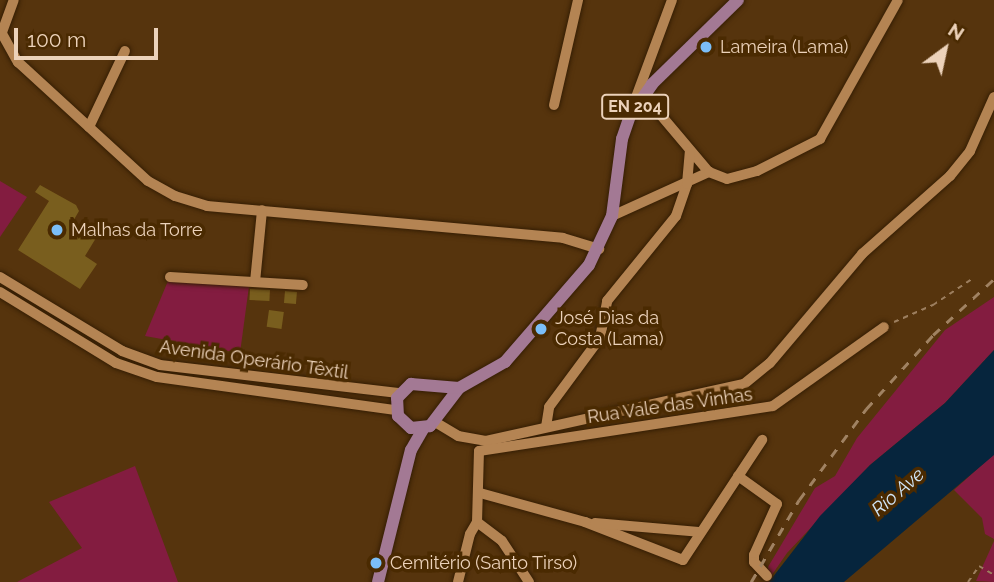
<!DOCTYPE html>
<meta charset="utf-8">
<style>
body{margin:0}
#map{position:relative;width:994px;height:582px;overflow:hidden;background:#56340d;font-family:Raleway,sans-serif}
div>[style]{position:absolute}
.green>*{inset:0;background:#831c40}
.water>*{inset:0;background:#06253d}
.building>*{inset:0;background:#795e1e;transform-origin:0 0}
.path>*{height:2px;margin-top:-1px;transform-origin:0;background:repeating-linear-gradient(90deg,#9c7e5e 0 5px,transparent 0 10px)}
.roads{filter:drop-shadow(0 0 2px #351e04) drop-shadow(0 0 2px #351e04)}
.minor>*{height:10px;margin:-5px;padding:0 5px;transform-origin:5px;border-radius:5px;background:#b48453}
.major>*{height:12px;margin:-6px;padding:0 6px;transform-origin:6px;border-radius:6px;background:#a37994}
.rail>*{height:2.5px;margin-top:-1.25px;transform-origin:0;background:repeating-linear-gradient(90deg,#a08262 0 9px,transparent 0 18px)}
.dots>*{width:19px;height:19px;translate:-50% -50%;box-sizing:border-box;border:4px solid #4a2a01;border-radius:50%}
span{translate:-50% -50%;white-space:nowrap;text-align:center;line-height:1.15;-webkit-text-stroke:7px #4a2a01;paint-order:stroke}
.shield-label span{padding:2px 5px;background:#4a2a01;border:2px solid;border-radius:5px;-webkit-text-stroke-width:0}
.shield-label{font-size:16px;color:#ecd2ba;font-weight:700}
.poi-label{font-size:18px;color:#ecd2ba}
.left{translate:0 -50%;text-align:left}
.street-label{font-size:18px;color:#ecd2ba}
.water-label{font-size:19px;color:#d1e6f9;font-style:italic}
.north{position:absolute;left:910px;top:14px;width:70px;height:70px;-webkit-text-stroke:5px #4a2a01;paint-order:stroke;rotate:33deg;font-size:19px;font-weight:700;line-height:28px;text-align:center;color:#ecd2ba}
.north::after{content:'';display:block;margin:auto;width:24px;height:32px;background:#ecd2ba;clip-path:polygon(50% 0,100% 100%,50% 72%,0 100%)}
.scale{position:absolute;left:14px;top:28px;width:144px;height:32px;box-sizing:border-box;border:4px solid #ecd2ba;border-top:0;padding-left:9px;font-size:21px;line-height:24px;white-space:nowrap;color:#ecd2ba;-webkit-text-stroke:5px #4a2a01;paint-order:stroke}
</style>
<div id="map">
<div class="green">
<div style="clip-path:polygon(0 181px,27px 197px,0 237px)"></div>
<div style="clip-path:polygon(168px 281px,249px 286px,240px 353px,145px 336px)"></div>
<div style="clip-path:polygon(994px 297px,994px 350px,945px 403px,870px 465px,787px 553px,767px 582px,768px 567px,815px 488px,835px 476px,857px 438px,945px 330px)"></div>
<div style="clip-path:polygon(994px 454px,994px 539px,985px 534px,982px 518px,954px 490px)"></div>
<div style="clip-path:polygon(135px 466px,178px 582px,17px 582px,82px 548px,49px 502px)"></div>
<div style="clip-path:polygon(994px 541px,994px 582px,976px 581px)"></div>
</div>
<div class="water">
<div style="clip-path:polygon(994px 350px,994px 455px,844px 582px,769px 582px,820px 516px,870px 465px,945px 403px)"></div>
</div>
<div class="building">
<div style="clip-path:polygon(40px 185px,76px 205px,79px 211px,72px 223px,96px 238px,85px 256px,97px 264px,80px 289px,18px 250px,49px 201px,35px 192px)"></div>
<div style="left:250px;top:289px;width:20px;height:11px;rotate:3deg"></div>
<div style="left:285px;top:291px;width:12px;height:12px;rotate:5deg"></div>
<div style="left:269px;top:310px;width:15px;height:17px;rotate:8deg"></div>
</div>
<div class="path">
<div style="left:894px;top:322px;width:43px;rotate:-23.6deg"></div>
<div style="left:933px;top:305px;width:47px;rotate:-33.7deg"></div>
<div style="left:968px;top:582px;width:19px;rotate:-55deg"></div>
<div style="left:979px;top:566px;width:17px;rotate:31deg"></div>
</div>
<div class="roads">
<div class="minor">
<div style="left:0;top:30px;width:37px;rotate:61deg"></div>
<div style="left:18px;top:62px;width:176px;rotate:42.5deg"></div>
<div style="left:148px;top:181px;width:31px;rotate:29deg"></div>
<div style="left:175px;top:196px;width:34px;rotate:17deg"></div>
<div style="left:207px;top:206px;width:357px;rotate:5.1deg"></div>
<div style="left:563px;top:238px;width:38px;rotate:17deg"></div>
<div style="left:1px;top:35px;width:37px;rotate:-70deg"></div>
<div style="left:643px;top:94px;width:102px;rotate:49.8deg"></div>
<div style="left:554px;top:105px;width:108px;rotate:-77.1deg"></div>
<div style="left:632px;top:108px;width:115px;rotate:-69.7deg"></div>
<div style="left:89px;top:127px;width:84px;rotate:-64.7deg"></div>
<div style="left:612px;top:216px;width:107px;rotate:-24.4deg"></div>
<div style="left:709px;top:172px;width:19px;rotate:21deg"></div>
<div style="left:727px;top:179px;width:31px;rotate:-15deg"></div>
<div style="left:757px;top:171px;width:71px;rotate:-26.9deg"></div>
<div style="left:820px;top:139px;width:159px;rotate:-60.7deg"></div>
<div style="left:0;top:277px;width:143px;rotate:31.2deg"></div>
<div style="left:122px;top:351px;width:40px;rotate:20.2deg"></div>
<div style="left:160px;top:365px;width:242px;rotate:6.7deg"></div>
<div style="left:170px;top:277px;width:133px;rotate:3.4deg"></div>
<div style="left:255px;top:282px;width:72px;rotate:-84.4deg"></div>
<div style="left:0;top:292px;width:136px;rotate:31.5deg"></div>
<div style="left:116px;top:363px;width:43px;rotate:18.9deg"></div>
<div style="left:157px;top:377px;width:241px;rotate:7.9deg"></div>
<div style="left:435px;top:422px;width:27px;rotate:31deg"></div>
<div style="left:458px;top:436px;width:28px;rotate:10deg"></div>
<div style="left:486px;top:441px;width:264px;rotate:-12.5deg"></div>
<div style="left:744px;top:384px;width:33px;rotate:-39deg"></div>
<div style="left:770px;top:363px;width:143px;rotate:-49.8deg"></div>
<div style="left:862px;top:254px;width:118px;rotate:-41.6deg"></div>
<div style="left:950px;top:176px;width:32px;rotate:-51deg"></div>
<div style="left:970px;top:151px;width:59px;rotate:-66deg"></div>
<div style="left:546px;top:427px;width:20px;rotate:-81deg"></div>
<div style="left:549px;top:407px;width:86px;rotate:-53.5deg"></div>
<div style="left:600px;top:338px;width:38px;rotate:-79deg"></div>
<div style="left:607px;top:301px;width:109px;rotate:-50.9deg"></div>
<div style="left:676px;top:216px;width:34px;rotate:-71deg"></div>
<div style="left:687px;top:184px;width:32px;rotate:-85deg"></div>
<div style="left:738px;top:476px;width:48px;rotate:35.7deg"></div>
<div style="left:777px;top:504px;width:56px;rotate:114.3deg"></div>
<div style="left:754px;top:555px;width:7px;rotate:90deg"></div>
<div style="left:754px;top:562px;width:19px;rotate:47deg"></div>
<div style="left:480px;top:493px;width:109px;rotate:15.4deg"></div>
<div style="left:585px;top:522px;width:105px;rotate:21.2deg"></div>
<div style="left:683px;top:560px;width:144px;rotate:-56.6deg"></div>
<div style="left:477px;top:522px;width:31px;rotate:37deg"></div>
<div style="left:502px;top:541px;width:49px;rotate:56.6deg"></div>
<div style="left:595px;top:523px;width:104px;rotate:4.9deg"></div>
<div style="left:458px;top:582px;width:49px;rotate:-76deg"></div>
<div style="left:470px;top:534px;width:14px;rotate:-60deg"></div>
<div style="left:477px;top:522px;width:71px;rotate:-88.4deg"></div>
<div style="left:479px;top:451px;width:297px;rotate:-8.7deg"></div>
<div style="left:773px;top:406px;width:136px;rotate:-35.4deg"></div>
</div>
<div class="major">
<div style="left:459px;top:388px;width:48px;rotate:127.3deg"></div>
<div style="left:430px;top:426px;width:19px;rotate:174deg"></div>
<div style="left:411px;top:428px;width:18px;rotate:-137deg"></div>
<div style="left:398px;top:416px;width:18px;rotate:-93deg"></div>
<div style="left:397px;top:398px;width:20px;rotate:-45deg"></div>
<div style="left:411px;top:384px;width:48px;rotate:4.8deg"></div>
<div style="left:459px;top:388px;width:53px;rotate:-29.5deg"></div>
<div style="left:505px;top:362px;width:128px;rotate:-49.1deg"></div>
<div style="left:589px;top:265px;width:54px;rotate:-64.9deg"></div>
<div style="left:612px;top:216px;width:78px;rotate:-82.6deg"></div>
<div style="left:622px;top:139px;width:24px;rotate:-71deg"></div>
<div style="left:630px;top:116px;width:39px;rotate:-55deg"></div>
<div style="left:652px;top:84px;width:120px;rotate:-44.3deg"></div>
<div style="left:378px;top:582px;width:136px;rotate:-76deg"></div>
<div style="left:411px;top:450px;width:24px;rotate:-60deg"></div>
</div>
</div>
<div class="rail">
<div style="left:751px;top:582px;width:95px;rotate:-59.7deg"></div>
<div style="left:799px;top:500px;width:113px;rotate:-53.6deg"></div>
<div style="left:866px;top:409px;width:100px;rotate:-47.8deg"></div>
<div style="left:933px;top:335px;width:83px;rotate:-42.6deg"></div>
</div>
<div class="dots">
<div style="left:706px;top:47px;background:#7bbef8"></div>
<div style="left:57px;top:230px;background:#7bbef8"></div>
<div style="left:541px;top:329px;background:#7bbef8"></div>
<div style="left:376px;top:563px;background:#7bbef8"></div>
</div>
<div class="shield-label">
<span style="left:635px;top:107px">EN 204</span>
</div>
<div class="poi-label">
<span class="left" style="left:720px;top:47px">Lameira (Lama)</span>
<span class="left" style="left:71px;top:230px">Malhas da Torre</span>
<span class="left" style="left:555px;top:329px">José Dias da<br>Costa (Lama)</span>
<span class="left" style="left:390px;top:563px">Cemitério (Santo Tirso)</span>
</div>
<div class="street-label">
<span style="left:254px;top:360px;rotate:8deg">Avenida Operário Têxtil</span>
<span style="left:670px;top:406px;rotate:-8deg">Rua Vale das Vinhas</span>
</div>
<div class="water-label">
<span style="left:898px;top:492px;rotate:-41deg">Rio Ave</span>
</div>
<div class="north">N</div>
<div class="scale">100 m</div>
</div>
